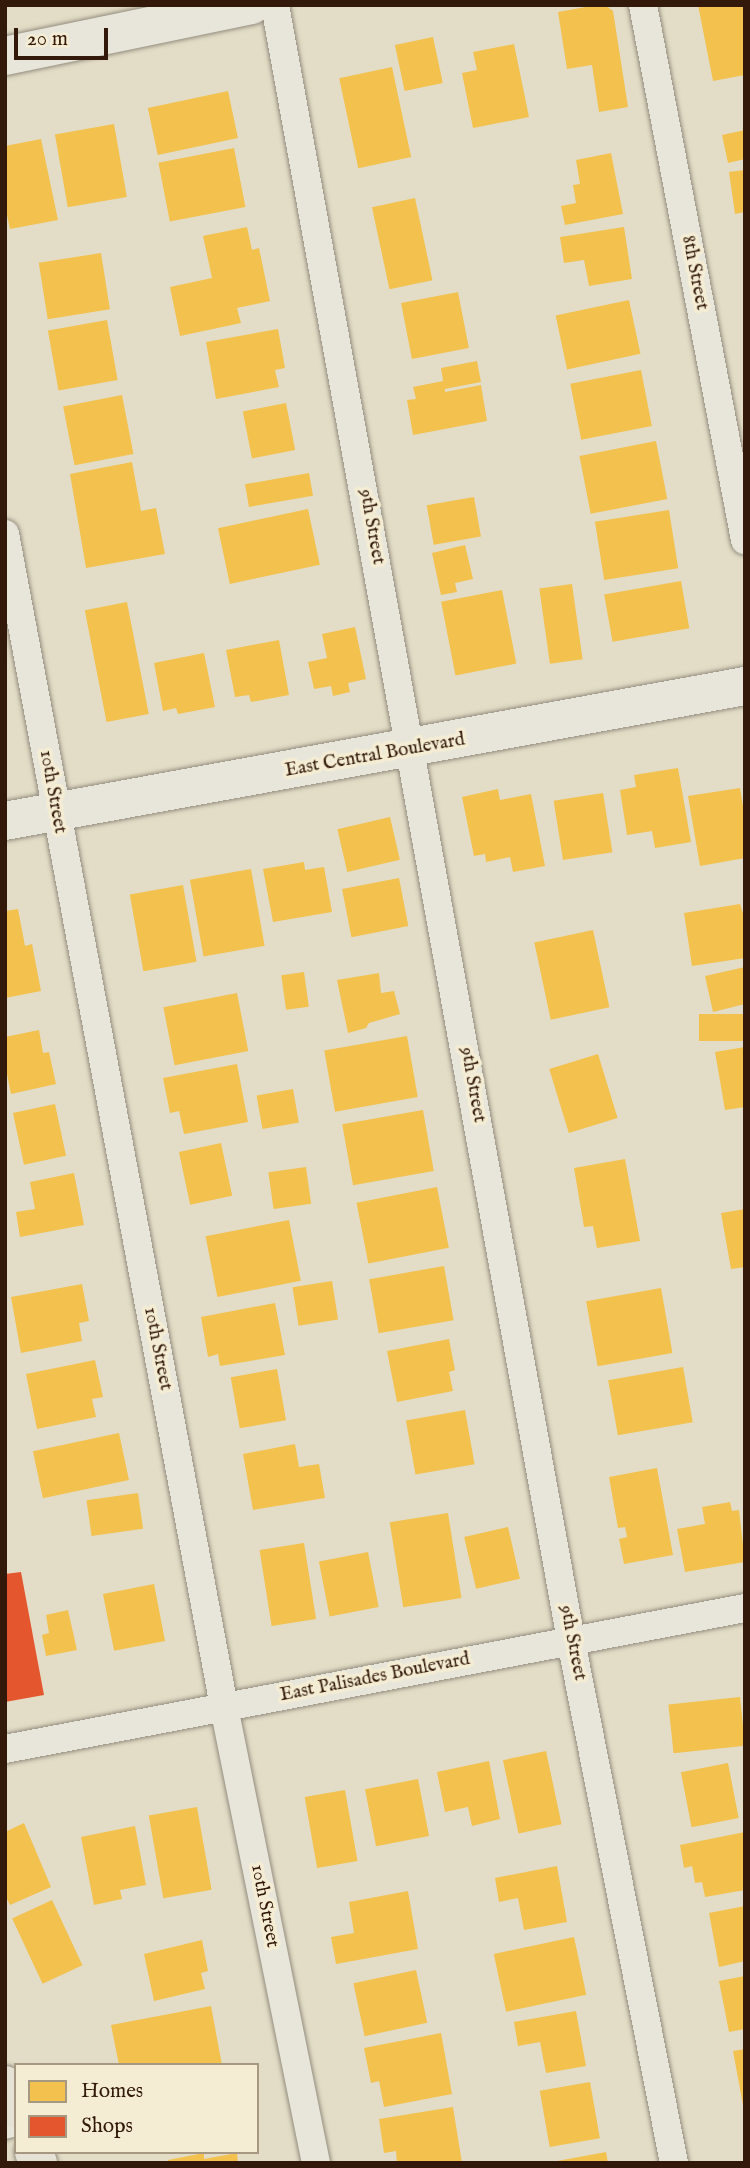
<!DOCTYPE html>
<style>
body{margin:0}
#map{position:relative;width:750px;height:2168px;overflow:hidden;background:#e3ddc7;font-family:"IM FELL English",serif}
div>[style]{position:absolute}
.homes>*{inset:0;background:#f2c14e;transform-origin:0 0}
.shops>*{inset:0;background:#e4572e}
.roads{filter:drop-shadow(0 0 2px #948d7f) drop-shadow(0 0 2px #948d7f)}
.lane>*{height:14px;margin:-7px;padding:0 7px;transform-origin:7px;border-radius:7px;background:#e8e6db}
.street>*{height:28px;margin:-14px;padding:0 14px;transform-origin:14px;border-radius:14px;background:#e8e6db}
.secondary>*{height:38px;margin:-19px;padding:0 19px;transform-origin:19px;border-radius:19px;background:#e8e6db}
.primary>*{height:38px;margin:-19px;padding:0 19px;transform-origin:19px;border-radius:19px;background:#e5e1d5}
span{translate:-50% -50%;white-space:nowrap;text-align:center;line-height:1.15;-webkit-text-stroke:7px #f4edd3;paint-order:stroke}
.street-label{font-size:19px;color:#331909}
.frame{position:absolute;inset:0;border:7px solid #331909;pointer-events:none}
.legend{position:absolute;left:14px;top:2063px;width:245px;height:91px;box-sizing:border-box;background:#f4edd3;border:2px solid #a79882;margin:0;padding:9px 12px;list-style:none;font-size:21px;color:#331909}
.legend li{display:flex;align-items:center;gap:14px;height:35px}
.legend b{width:35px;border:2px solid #a79882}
.scale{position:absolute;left:14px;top:28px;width:94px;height:32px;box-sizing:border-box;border:4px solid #331909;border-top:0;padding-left:9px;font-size:21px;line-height:24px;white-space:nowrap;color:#331909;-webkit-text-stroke:5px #f4edd3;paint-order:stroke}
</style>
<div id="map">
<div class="homes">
<div style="clip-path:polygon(597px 5px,605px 5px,613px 11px,628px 107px,599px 112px,592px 65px,567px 69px,558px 12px)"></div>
<div style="clip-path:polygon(698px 5px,745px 5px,745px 75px,713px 81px)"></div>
<div style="left:433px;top:37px;width:47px;height:39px;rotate:78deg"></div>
<div style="clip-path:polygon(514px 44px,529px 117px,473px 128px,462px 73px,477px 70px,473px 52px)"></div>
<div style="left:392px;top:67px;width:92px;height:54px;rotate:78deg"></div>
<div style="left:228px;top:91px;width:48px;height:82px;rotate:78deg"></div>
<div style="left:114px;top:124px;width:74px;height:60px;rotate:80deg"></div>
<div style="clip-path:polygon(745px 130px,745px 159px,728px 163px,722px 135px)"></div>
<div style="clip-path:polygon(41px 139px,58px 220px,10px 229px,5px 206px,5px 146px)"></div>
<div style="left:234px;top:148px;width:60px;height:77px;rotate:79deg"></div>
<div style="clip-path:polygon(611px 153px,623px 214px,565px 225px,561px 206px,576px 203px,573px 185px,580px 184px,576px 160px)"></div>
<div style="clip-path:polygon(745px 170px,745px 212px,735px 214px,729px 172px)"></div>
<div style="left:415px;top:198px;width:84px;height:44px;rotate:78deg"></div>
<div style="clip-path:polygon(247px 227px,252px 250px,259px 248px,270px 301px,237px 308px,241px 323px,180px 336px,170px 287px,212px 278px,203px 236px)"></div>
<div style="clip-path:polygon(624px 227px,632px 279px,589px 286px,584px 260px,564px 263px,560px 237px)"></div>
<div style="left:101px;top:253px;width:57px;height:63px;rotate:81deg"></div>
<div style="left:458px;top:292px;width:57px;height:58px;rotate:79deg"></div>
<div style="left:629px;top:300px;width:55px;height:75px;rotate:78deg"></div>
<div style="left:107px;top:320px;width:61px;height:60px;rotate:80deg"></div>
<div style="clip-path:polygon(278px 329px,285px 368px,275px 370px,279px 387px,216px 399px,206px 342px)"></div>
<div style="clip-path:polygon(477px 361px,481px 382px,445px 389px,445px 392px,481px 385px,487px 421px,413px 435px,407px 400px,416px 399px,413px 387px,443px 381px,441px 368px)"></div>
<div style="left:641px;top:370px;width:57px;height:72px;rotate:79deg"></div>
<div style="left:122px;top:395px;width:60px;height:60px;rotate:79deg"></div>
<div style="left:286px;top:403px;width:48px;height:44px;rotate:79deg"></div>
<div style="left:656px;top:441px;width:59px;height:78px;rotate:79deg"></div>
<div style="clip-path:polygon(132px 462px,141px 511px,156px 508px,165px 554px,86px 568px,70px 474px)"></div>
<div style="left:309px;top:473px;width:23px;height:65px;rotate:80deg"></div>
<div style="left:474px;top:497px;width:40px;height:48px;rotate:80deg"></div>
<div style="left:308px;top:509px;width:57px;height:92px;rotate:78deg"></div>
<div style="left:669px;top:510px;width:59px;height:75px;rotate:81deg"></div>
<div style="clip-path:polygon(465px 545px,473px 579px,455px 583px,457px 592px,441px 595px,432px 553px)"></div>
<div style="left:681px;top:581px;width:48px;height:78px;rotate:80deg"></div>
<div style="left:572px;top:584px;width:76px;height:33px;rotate:82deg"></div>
<div style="left:502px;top:590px;width:75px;height:62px;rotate:79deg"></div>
<div style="left:127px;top:602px;width:114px;height:43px;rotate:79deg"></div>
<div style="clip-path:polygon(355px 627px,366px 679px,348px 683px,350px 692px,333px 696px,331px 686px,314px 689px,308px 662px,327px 658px,322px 634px)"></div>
<div style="clip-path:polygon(279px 640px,289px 695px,251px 702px,249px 695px,235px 697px,226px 650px)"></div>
<div style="clip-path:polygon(204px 653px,215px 707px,178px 714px,176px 708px,163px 711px,154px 663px)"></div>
<div style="clip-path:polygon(678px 768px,691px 842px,655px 848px,652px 831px,627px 835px,620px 790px,636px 787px,634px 775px)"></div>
<div style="clip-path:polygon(740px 788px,745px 818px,745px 858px,700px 866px,688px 796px)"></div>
<div style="clip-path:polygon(498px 789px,500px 800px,531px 794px,545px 866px,513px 872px,510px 857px,486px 862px,485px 854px,474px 856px,462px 797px)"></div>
<div style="left:603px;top:793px;width:60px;height:50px;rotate:81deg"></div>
<div style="left:390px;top:817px;width:44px;height:54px;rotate:77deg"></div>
<div style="clip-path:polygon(304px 862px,305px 870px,324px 867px,332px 912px,273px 922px,263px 869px)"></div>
<div style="left:251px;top:869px;width:78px;height:62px;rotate:80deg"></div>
<div style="left:399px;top:878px;width:49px;height:58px;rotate:79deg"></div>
<div style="left:183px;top:885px;width:78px;height:54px;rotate:80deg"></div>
<div style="clip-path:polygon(740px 904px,745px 920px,745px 958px,692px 966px,684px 913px)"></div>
<div style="clip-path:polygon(18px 909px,25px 946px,32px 944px,41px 991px,5px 998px,5px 911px)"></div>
<div style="left:593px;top:930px;width:79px;height:60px;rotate:78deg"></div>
<div style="clip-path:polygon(745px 967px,745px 1004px,713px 1012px,705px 976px)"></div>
<div style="left:304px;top:972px;width:35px;height:23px;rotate:82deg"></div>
<div style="clip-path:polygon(379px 973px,381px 993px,394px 991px,400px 1014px,369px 1023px,366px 1028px,348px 1033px,337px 980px)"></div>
<div style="left:237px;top:993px;width:59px;height:75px;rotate:79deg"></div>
<div style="left:745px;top:1014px;width:27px;height:46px;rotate:90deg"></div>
<div style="clip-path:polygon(39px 1030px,43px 1053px,49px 1052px,56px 1084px,11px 1094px,5px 1064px,5px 1037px)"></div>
<div style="left:407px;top:1036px;width:62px;height:84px;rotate:80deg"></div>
<div style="clip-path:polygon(745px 1047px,745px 1107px,725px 1110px,715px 1052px)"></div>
<div style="left:598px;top:1054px;width:67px;height:51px;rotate:73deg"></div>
<div style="clip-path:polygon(237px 1064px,248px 1122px,184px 1134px,179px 1111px,170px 1113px,163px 1078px)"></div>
<div style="left:293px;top:1089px;width:34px;height:37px;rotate:80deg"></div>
<div style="left:55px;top:1104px;width:53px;height:43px;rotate:78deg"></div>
<div style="left:423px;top:1110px;width:62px;height:82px;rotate:80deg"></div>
<div style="left:221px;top:1143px;width:54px;height:43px;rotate:78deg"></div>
<div style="clip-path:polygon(625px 1159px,640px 1241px,597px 1248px,593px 1226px,584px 1227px,574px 1168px)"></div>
<div style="left:306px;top:1167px;width:37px;height:38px;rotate:82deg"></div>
<div style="clip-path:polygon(74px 1173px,84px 1225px,20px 1237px,16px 1212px,35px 1209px,30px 1182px)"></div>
<div style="left:437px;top:1187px;width:62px;height:82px;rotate:79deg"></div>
<div style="clip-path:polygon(745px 1209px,745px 1267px,731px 1269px,721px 1213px)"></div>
<div style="left:289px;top:1220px;width:62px;height:85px;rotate:79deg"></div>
<div style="left:444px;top:1266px;width:55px;height:76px;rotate:80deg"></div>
<div style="left:332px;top:1281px;width:39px;height:40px;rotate:81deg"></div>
<div style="clip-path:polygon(82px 1284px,89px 1321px,79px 1323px,82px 1341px,21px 1353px,11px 1297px)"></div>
<div style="left:661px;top:1288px;width:66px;height:76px;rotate:80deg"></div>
<div style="clip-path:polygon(275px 1303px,285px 1355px,220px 1366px,218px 1354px,208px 1357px,201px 1317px)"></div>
<div style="clip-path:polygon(449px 1339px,455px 1370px,449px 1372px,453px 1391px,397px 1402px,387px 1351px)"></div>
<div style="clip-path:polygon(95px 1360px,103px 1397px,92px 1399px,96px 1417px,37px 1429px,26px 1374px)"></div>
<div style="left:683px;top:1367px;width:56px;height:76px;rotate:80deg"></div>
<div style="left:277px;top:1369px;width:52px;height:47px;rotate:80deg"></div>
<div style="left:465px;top:1410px;width:55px;height:60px;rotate:80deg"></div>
<div style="left:119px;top:1433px;width:48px;height:88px;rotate:78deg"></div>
<div style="clip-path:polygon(295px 1444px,299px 1467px,319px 1464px,325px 1498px,253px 1510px,243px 1454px)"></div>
<div style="clip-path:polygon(657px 1468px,673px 1555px,624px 1564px,619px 1539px,627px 1537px,625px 1527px,618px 1528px,609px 1477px)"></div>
<div style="left:138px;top:1493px;width:36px;height:52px;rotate:82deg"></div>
<div style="clip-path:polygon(730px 1502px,732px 1511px,739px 1510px,745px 1562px,685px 1572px,677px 1529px,705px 1524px,702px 1507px)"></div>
<div style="left:448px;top:1513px;width:86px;height:59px;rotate:81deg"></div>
<div style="left:508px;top:1527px;width:53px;height:45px;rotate:77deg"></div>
<div style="left:304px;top:1543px;width:77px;height:45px;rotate:81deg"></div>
<div style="left:368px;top:1552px;width:56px;height:50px;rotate:79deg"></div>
<div style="left:154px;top:1584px;width:58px;height:52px;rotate:79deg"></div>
<div style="clip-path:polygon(68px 1610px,77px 1650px,46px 1656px,42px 1635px,49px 1633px,46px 1615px)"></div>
<div style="left:740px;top:1697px;width:49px;height:72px;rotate:84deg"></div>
<div style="left:546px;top:1751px;width:75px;height:44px;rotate:78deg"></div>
<div style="clip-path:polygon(489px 1761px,500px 1819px,472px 1826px,468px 1807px,445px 1812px,437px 1772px)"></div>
<div style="left:728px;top:1763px;width:56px;height:48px;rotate:79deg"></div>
<div style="left:418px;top:1779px;width:58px;height:54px;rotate:79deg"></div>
<div style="left:345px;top:1790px;width:72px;height:41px;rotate:80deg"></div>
<div style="left:197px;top:1807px;width:84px;height:49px;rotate:80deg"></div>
<div style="clip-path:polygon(24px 1823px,51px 1887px,10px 1905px,5px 1895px,5px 1832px)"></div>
<div style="clip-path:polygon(135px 1826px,146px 1885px,120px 1890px,122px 1899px,94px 1905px,81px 1837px)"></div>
<div style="clip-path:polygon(745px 1832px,745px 1890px,705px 1897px,702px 1882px,695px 1883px,692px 1866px,684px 1868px,680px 1845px)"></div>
<div style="clip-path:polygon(557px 1866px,567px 1922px,524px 1930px,518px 1898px,499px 1902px,495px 1878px)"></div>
<div style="clip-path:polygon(408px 1891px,418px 1949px,336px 1964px,331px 1937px,354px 1933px,349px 1902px)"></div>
<div style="left:52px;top:1900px;width:72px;height:44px;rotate:65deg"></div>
<div style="clip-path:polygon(745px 1906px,745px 1961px,719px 1967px,709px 1913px)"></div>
<div style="left:574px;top:1937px;width:59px;height:82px;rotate:78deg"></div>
<div style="clip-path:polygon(202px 1940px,208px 1971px,201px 1973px,205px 1989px,154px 2001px,144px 1954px)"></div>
<div style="left:416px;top:1970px;width:54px;height:64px;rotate:78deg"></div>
<div style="clip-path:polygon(745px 1976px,745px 2029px,729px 2032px,719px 1981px)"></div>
<div style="clip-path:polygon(211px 2006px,222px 2065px,119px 2065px,111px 2025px)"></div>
<div style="clip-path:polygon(576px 2011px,586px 2066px,546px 2073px,540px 2042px,518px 2046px,514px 2022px)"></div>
<div style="clip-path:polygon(441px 2033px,452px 2094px,384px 2107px,379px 2081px,371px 2083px,364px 2048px)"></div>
<div style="clip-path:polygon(745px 2049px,745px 2105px,743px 2105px,733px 2051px)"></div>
<div style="left:590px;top:2082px;width:57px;height:51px;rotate:80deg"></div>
<div style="clip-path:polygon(453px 2107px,462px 2163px,397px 2163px,396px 2151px,384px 2153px,379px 2119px)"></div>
<div style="clip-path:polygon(606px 2152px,608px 2163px,557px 2163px,557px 2161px)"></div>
<div style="clip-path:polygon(204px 2153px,204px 2159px,237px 2153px,238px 2163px,169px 2163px,168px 2160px)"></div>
</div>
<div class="shops">
<div style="clip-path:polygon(21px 1572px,44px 1695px,5px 1702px,5px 1574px)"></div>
</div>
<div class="roads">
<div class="lane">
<div style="left:5px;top:2132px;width:11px;rotate:-15deg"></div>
</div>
<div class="street">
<div style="left:275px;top:5px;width:1663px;rotate:79.74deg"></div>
<div style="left:571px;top:1641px;width:532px;rotate:78.84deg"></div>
<div style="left:643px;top:5px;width:545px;rotate:79.21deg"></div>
<div style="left:5px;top:534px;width:1193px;rotate:79.42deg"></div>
<div style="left:224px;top:1707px;width:465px;rotate:78.6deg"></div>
<div style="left:5px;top:1749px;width:753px;rotate:-10.79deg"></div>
</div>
<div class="secondary">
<div style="left:5px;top:56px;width:252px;rotate:-11.7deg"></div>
<div style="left:5px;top:821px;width:752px;rotate:-10.34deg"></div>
</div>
<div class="primary">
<div style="left:5px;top:2085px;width:26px;rotate:65deg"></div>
<div style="left:34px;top:2152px;width:12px;rotate:70deg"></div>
</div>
</div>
<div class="street-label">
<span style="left:694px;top:273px;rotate:79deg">8th Street</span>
<span style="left:371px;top:527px;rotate:80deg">9th Street</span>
<span style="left:375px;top:756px;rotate:-10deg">East Central Boulevard</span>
<span style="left:52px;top:792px;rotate:80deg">10th Street</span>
<span style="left:472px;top:1085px;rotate:80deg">9th Street</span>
<span style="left:157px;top:1349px;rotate:79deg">10th Street</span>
<span style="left:572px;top:1643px;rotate:79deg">9th Street</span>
<span style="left:375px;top:1678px;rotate:-11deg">East Palisades Boulevard</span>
<span style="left:264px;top:1906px;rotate:79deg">10th Street</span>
</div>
<div class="frame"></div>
<ul class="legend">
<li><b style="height:19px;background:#f2c14e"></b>Homes</li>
<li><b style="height:19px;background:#e4572e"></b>Shops</li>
</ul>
<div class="scale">20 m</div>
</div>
